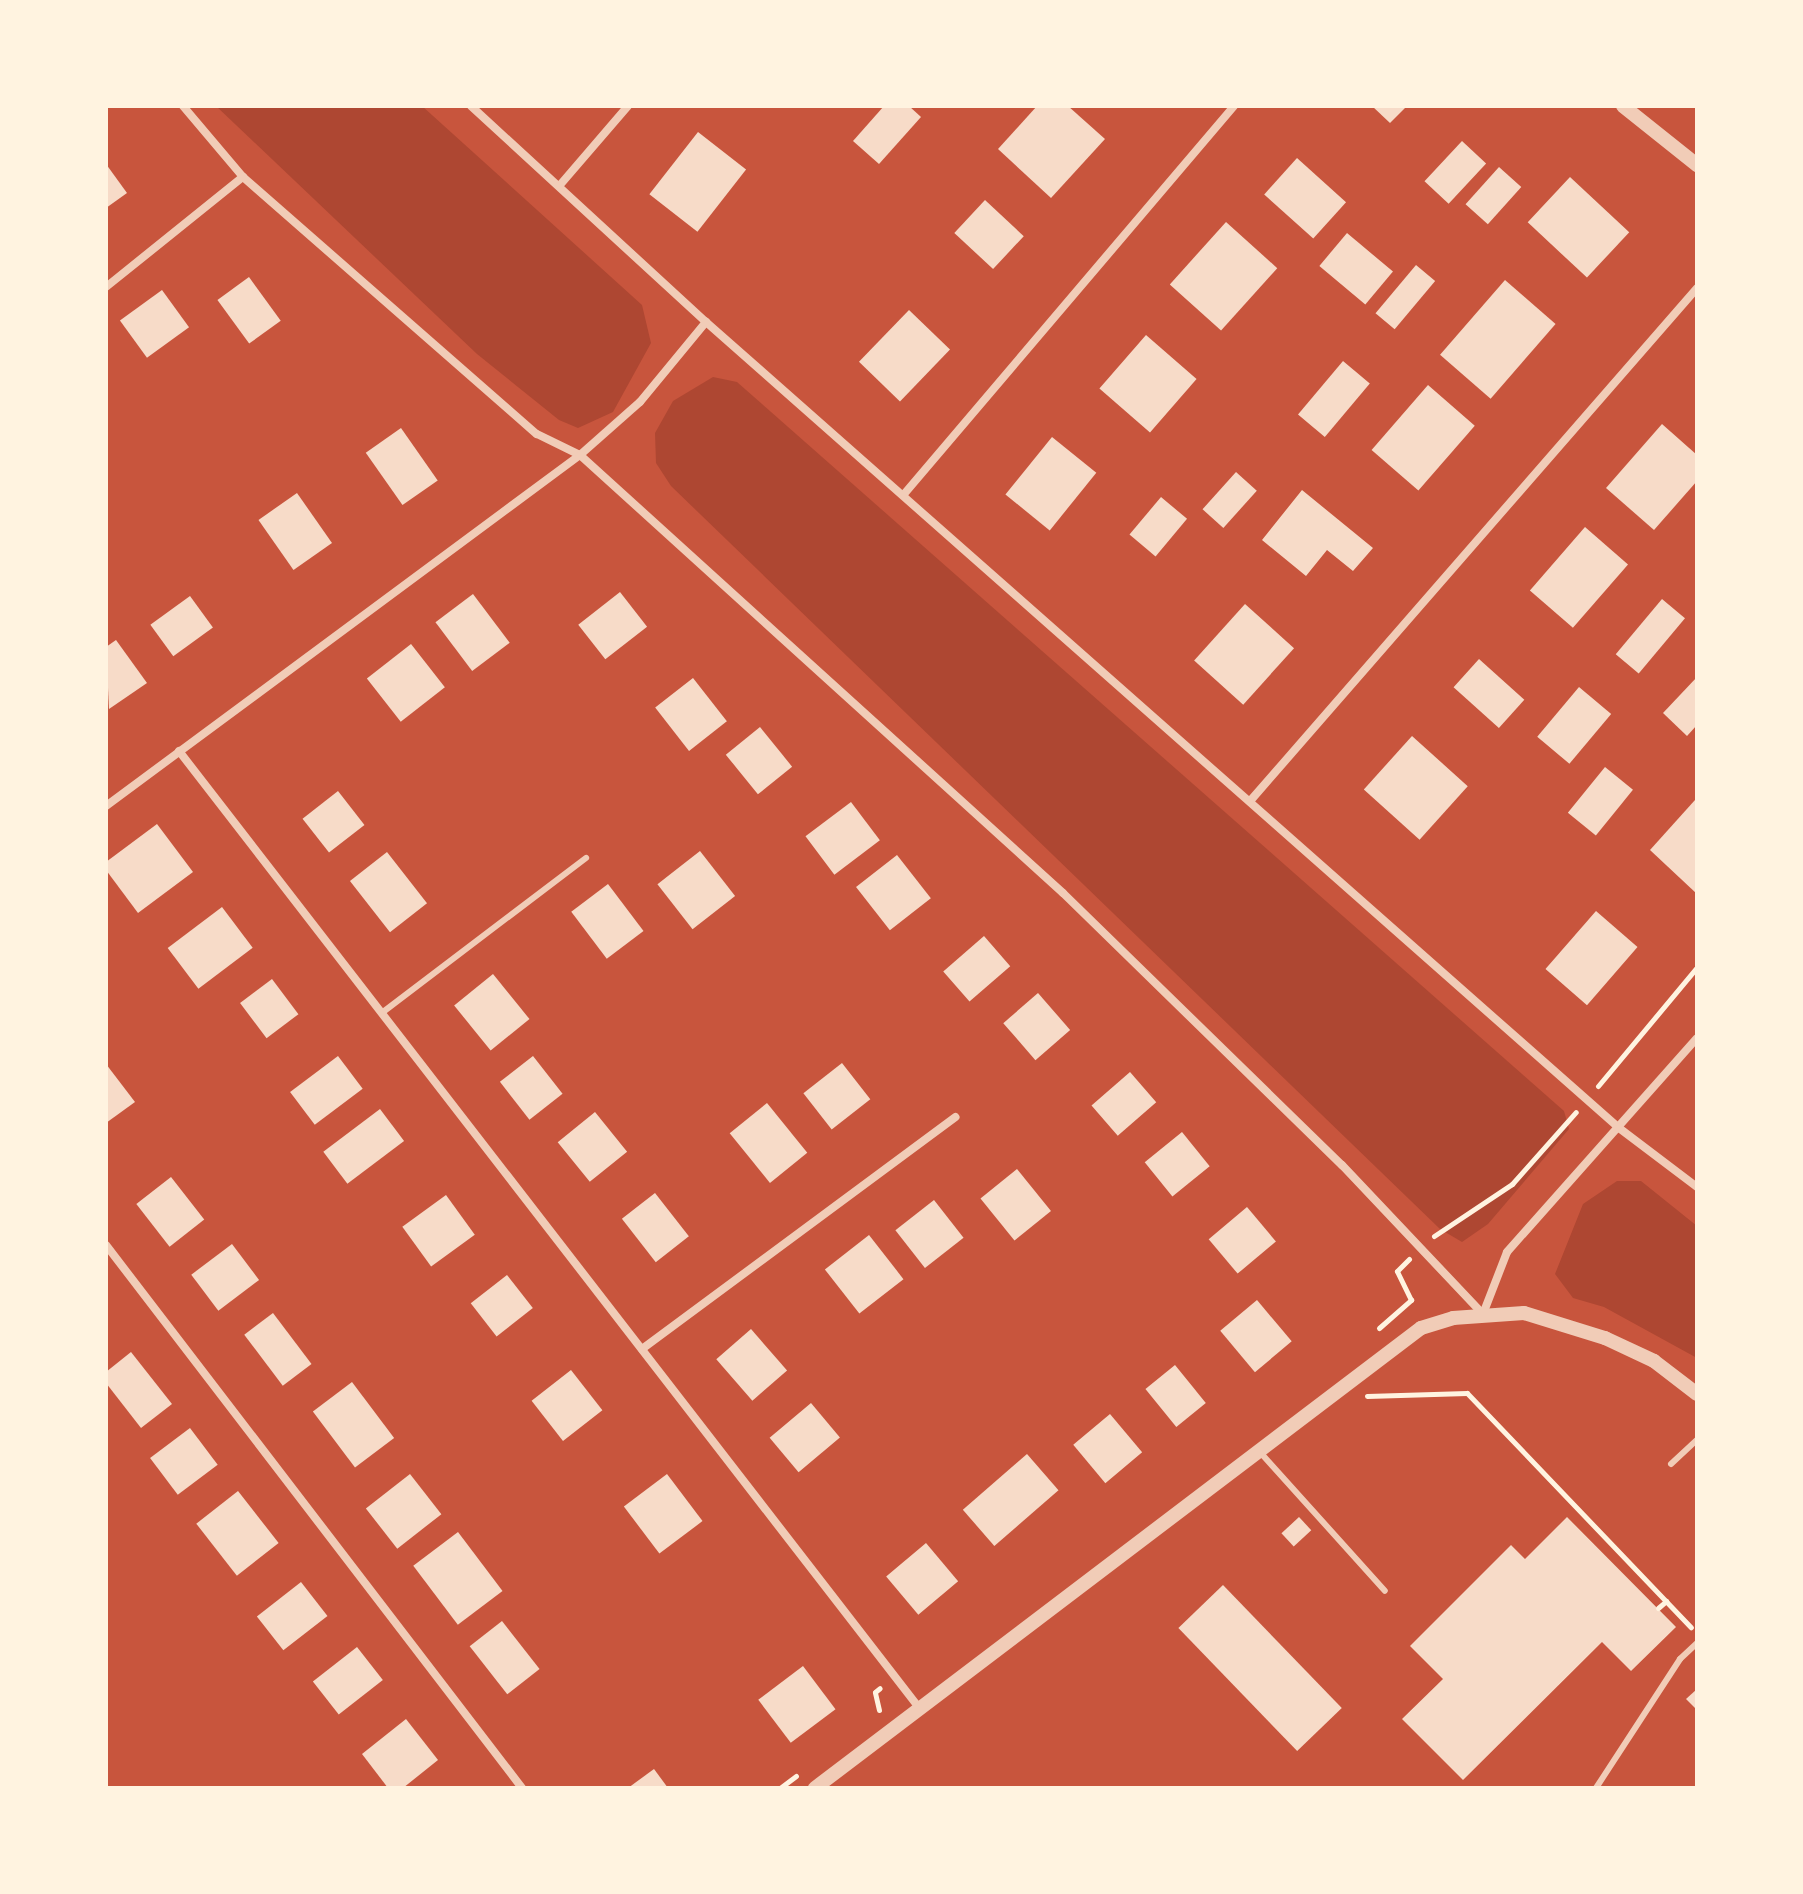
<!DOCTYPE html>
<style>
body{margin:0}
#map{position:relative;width:1803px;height:1894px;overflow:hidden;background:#c8553d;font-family:Lato,sans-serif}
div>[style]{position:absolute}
.green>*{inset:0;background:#ae4732}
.building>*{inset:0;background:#f7dbc8;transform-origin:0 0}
.path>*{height:5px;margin:-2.5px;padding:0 2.5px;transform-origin:2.5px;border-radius:2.5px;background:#fff3e0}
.service>*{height:6px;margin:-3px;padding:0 3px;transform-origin:3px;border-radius:3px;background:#f1ccb7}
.minor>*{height:8px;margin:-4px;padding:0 4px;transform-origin:4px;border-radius:4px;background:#f1ccb7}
.tertiary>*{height:14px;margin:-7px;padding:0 7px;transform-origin:7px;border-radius:7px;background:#f1ccb7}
span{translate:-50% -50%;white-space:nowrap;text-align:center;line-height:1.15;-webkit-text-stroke:8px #fff3e0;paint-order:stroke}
.frame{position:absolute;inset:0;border:108px solid #fff3e0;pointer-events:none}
</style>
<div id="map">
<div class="green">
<div style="clip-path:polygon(216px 106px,422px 106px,642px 305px,651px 343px,613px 412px,578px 428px,559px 420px,477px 354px)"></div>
<div style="clip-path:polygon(713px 377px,737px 382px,1564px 1111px,1569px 1129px,1488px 1224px,1462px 1242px,1440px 1229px,671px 486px,656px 463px,655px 433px,673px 401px)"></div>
<div style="clip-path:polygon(1617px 1181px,1641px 1181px,1697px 1226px,1697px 1358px,1604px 1307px,1573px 1298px,1555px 1274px,1583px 1204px)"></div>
</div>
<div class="building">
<div style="clip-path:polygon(884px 106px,909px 106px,921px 117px,879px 164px,853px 141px)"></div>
<div style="clip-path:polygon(1037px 106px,1068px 106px,1105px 139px,1051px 198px,998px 149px)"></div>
<div style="clip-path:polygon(1372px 106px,1407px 106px,1390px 123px)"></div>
<div style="left:698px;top:132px;width:61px;height:79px;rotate:38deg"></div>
<div style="left:1462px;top:141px;width:33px;height:55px;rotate:43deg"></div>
<div style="left:1297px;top:158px;width:66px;height:49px;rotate:42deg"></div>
<div style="clip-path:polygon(106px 164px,127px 193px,106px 208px)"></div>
<div style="left:1499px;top:167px;width:30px;height:50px;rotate:42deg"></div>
<div style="left:1570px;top:177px;width:81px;height:62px;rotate:43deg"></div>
<div style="left:985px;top:200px;width:53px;height:45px;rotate:43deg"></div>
<div style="left:1226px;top:222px;width:69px;height:84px;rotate:42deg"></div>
<div style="left:1347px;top:233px;width:60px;height:43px;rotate:40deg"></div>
<div style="left:1416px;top:265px;width:25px;height:63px;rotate:40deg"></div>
<div style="left:249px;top:277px;width:54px;height:39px;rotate:54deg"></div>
<div style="left:1505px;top:280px;width:67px;height:99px;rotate:41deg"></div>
<div style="left:162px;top:290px;width:46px;height:52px;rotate:54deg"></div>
<div style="left:909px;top:310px;width:57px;height:72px;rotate:44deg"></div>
<div style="left:1146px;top:335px;width:67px;height:71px;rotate:41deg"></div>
<div style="left:1343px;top:361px;width:35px;height:70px;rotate:40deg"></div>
<div style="left:1428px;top:385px;width:62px;height:86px;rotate:41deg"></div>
<div style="clip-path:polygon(1662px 424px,1697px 455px,1697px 481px,1654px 530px,1606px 488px)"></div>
<div style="left:401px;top:428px;width:64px;height:43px;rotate:55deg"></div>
<div style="left:1052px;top:437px;width:57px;height:74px;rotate:39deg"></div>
<div style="left:1236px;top:472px;width:28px;height:50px;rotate:42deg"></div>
<div style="clip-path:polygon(1302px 490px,1373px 548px,1353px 571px,1327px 550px,1306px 576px,1262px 540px)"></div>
<div style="left:297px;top:493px;width:61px;height:47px;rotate:55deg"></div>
<div style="left:1161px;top:497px;width:34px;height:49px;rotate:40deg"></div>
<div style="left:1585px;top:527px;width:57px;height:84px;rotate:41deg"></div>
<div style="left:620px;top:592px;width:44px;height:53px;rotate:52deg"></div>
<div style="left:473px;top:594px;width:61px;height:47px;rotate:53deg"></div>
<div style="left:190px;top:596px;width:39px;height:49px;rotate:54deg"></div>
<div style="left:1662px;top:599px;width:30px;height:72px;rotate:40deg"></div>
<div style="left:1245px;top:604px;width:66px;height:76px;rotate:42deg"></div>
<div style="clip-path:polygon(116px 640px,147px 683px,109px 709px,106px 647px)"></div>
<div style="left:411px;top:644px;width:55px;height:56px;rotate:52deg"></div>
<div style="left:1479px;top:659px;width:61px;height:38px;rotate:42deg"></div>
<div style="clip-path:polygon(1697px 677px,1697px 725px,1687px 736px,1663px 713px)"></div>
<div style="left:693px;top:678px;width:55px;height:48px;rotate:52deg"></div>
<div style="left:1579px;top:687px;width:42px;height:65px;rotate:40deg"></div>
<div style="left:760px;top:727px;width:51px;height:44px;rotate:51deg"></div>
<div style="left:1412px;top:736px;width:75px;height:72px;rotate:42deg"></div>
<div style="left:1605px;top:767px;width:36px;height:59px;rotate:39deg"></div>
<div style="left:338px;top:791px;width:43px;height:45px;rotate:52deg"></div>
<div style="clip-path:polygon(1695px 800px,1697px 802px,1697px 894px,1650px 850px)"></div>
<div style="left:851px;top:802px;width:48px;height:57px;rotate:53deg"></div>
<div style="clip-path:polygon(157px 824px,193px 872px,138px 913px,106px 870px,106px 862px)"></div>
<div style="left:700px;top:851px;width:57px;height:54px;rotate:52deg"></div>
<div style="left:387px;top:852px;width:65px;height:47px;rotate:52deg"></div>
<div style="left:897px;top:855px;width:55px;height:52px;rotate:52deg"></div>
<div style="left:608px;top:884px;width:59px;height:46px;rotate:53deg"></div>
<div style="left:222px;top:907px;width:51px;height:68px;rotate:53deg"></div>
<div style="left:1596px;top:911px;width:55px;height:77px;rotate:41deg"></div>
<div style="left:984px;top:936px;width:40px;height:54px;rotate:49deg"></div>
<div style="left:493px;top:974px;width:58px;height:50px;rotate:51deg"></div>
<div style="left:272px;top:979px;width:44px;height:40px;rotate:53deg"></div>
<div style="left:1038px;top:993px;width:49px;height:46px;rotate:49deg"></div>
<div style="left:338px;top:1056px;width:41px;height:60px;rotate:53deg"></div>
<div style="left:533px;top:1056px;width:48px;height:42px;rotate:52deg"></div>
<div style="left:842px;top:1063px;width:46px;height:49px;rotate:52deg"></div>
<div style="clip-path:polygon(106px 1064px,135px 1102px,106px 1123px)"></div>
<div style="left:1130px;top:1072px;width:40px;height:51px;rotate:49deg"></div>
<div style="left:767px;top:1103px;width:64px;height:48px;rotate:51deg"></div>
<div style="left:380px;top:1109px;width:40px;height:71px;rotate:53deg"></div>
<div style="left:595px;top:1112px;width:51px;height:48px;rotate:51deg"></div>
<div style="left:1182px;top:1132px;width:44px;height:48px;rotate:51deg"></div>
<div style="left:1017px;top:1169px;width:54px;height:47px;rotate:51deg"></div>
<div style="left:171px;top:1177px;width:54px;height:44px;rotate:52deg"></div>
<div style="left:655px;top:1193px;width:55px;height:42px;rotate:52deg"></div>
<div style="left:446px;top:1195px;width:49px;height:54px;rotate:54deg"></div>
<div style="left:934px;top:1200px;width:48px;height:49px;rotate:52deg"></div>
<div style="left:1247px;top:1207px;width:45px;height:50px;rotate:50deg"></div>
<div style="left:869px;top:1235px;width:56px;height:56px;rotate:52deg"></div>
<div style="left:232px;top:1244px;width:45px;height:51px;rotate:53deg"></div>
<div style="left:507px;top:1275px;width:42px;height:46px;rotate:52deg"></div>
<div style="left:1257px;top:1300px;width:54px;height:48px;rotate:50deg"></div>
<div style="left:273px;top:1313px;width:64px;height:36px;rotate:53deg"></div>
<div style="left:751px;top:1329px;width:55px;height:46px;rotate:49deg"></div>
<div style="clip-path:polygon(131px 1352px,172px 1404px,141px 1428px,106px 1383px,106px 1372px)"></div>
<div style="left:1175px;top:1365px;width:49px;height:38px;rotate:51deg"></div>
<div style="left:571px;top:1370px;width:51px;height:50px;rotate:52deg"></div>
<div style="left:352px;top:1382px;width:70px;height:49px;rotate:53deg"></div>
<div style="left:811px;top:1403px;width:45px;height:54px;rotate:50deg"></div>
<div style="left:1110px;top:1414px;width:50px;height:48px;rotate:50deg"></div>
<div style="left:190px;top:1428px;width:46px;height:50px;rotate:53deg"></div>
<div style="left:1027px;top:1454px;width:48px;height:85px;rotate:49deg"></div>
<div style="left:410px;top:1474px;width:51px;height:56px;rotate:52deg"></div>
<div style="left:667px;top:1474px;width:59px;height:54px;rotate:53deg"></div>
<div style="left:238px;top:1491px;width:66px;height:53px;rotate:52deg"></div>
<div style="left:1299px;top:1517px;width:18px;height:24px;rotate:47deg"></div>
<div style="clip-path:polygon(1567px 1517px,1676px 1627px,1631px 1671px,1602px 1642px,1463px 1780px,1402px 1719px,1443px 1679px,1410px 1646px,1511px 1545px,1525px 1559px)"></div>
<div style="left:458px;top:1532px;width:74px;height:56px;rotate:53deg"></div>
<div style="left:926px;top:1543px;width:50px;height:52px;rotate:50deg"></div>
<div style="left:301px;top:1582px;width:43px;height:56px;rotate:52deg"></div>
<div style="left:1223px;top:1585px;width:171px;height:62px;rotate:46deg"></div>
<div style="left:502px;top:1621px;width:61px;height:41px;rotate:52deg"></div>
<div style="left:357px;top:1647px;width:42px;height:56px;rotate:52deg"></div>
<div style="left:803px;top:1666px;width:54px;height:56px;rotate:53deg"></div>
<div style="clip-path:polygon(1697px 1689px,1697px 1710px,1686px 1699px)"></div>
<div style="clip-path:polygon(406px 1719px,438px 1760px,403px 1788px,388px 1788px,362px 1754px)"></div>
<div style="clip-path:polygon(654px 1769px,668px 1788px,628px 1788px)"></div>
</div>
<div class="path">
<div style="left:1598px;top:1086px;width:155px;rotate:-50.2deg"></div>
<div style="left:1434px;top:1236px;width:94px;rotate:-33.7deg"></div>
<div style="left:1512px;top:1184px;width:96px;rotate:-48.4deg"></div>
<div style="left:1379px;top:1328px;width:43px;rotate:-41.2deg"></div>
<div style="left:1411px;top:1300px;width:32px;rotate:-116deg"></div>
<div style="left:1397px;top:1271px;width:17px;rotate:-45deg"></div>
<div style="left:1367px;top:1396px;width:100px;rotate:-1.7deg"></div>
<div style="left:1467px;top:1393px;width:324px;rotate:46.3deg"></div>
<div style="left:1658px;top:1608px;width:11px;rotate:-41deg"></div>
<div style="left:879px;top:1710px;width:18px;rotate:-103deg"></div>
<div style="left:875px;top:1692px;width:6px;rotate:-39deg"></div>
<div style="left:780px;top:1788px;width:20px;rotate:-37deg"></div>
</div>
<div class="service">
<div style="left:383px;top:1012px;width:255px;rotate:-37.2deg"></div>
<div style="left:1259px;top:1451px;width:188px;rotate:48deg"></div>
<div style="left:1671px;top:1464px;width:35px;rotate:-43deg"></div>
<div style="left:1596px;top:1788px;width:154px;rotate:-56.9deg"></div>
<div style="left:1680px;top:1659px;width:23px;rotate:-43deg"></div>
</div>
<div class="minor">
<div style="left:183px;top:106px;width:93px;rotate:49.8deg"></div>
<div style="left:243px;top:177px;width:390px;rotate:41.2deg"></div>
<div style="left:537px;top:434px;width:48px;rotate:26deg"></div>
<div style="left:580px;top:455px;width:652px;rotate:42.2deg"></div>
<div style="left:1063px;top:893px;width:390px;rotate:44.3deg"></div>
<div style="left:1342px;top:1165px;width:205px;rotate:46.6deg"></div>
<div style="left:1483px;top:1314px;width:66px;rotate:-68.8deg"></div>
<div style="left:1507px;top:1252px;width:286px;rotate:-48.4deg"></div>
<div style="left:471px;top:106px;width:319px;rotate:42.6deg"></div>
<div style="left:706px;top:322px;width:1218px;rotate:41.44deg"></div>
<div style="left:1619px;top:1128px;width:98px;rotate:37.1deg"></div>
<div style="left:560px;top:185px;width:104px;rotate:-49.3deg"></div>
<div style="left:106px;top:287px;width:176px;rotate:-38.8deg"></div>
<div style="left:905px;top:493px;width:508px;rotate:-49.63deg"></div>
<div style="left:179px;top:751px;width:1211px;rotate:52.28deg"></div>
<div style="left:1251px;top:800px;width:679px;rotate:-48.94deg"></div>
<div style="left:106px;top:806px;width:590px;rotate:-36.52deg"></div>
<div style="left:580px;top:455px;width:80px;rotate:-41.5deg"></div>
<div style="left:640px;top:402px;width:104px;rotate:-50.5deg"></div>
<div style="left:106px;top:1245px;width:684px;rotate:52.54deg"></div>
<div style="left:642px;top:1349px;width:390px;rotate:-36.5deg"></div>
</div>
<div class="tertiary">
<div style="left:1623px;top:106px;width:95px;rotate:38.6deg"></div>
<div style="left:815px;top:1788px;width:761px;rotate:-37.2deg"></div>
<div style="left:1421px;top:1328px;width:34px;rotate:-17deg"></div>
<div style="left:1453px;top:1318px;width:71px;rotate:-4deg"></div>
<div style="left:1524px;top:1313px;width:85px;rotate:17.2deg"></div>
<div style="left:1605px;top:1338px;width:54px;rotate:25.1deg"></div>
<div style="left:1654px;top:1361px;width:54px;rotate:37.5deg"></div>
</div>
<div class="frame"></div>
</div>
